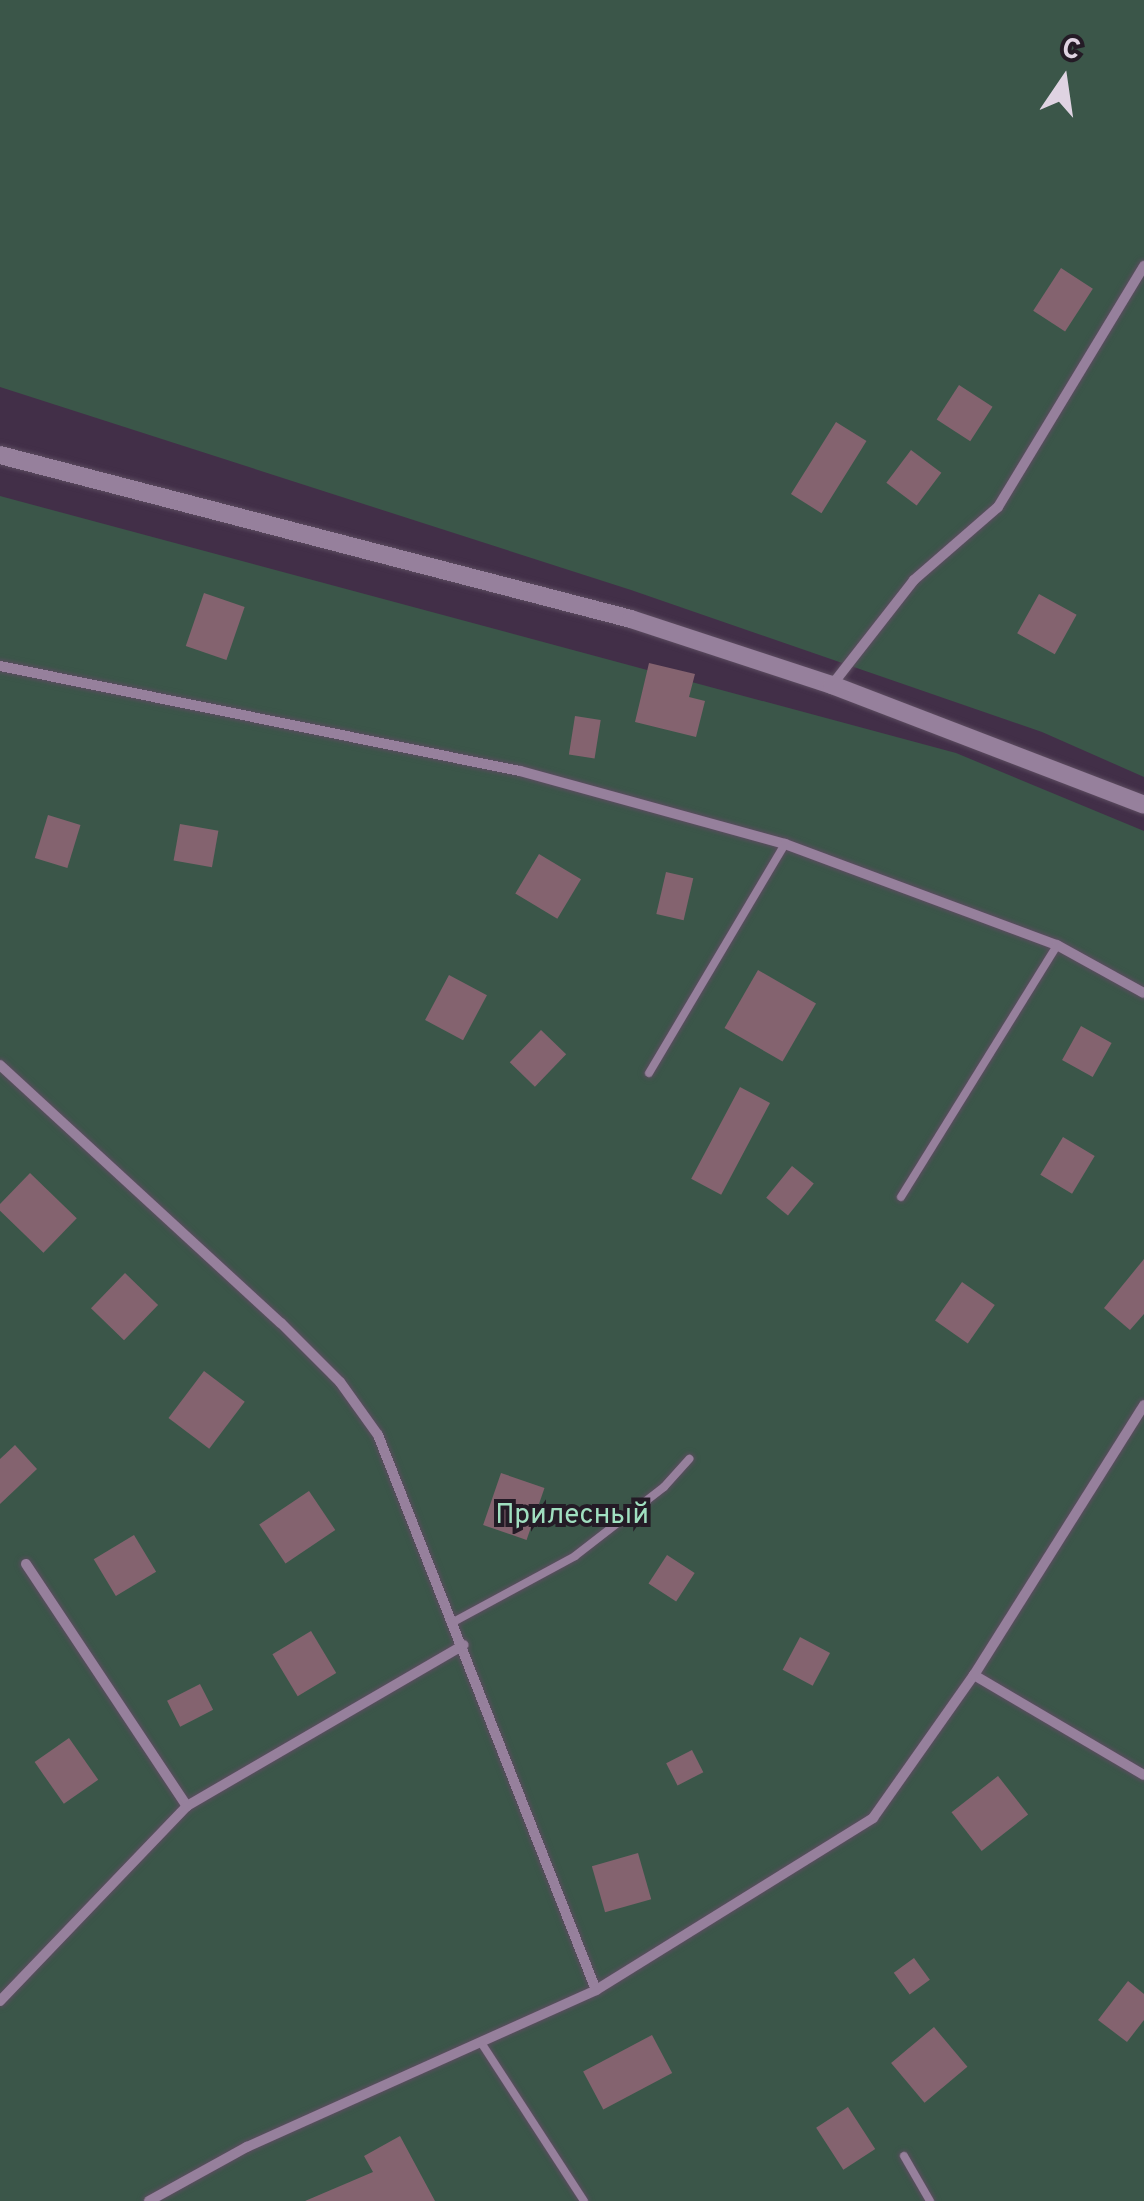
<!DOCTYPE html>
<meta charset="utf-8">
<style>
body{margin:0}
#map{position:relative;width:1144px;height:2201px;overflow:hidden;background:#422f48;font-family:Overpass,sans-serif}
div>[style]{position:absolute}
.green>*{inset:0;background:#3b5649}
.building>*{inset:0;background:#84636f;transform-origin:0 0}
.roads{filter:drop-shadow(0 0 2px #5c4c60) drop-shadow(0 0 2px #5c4c60)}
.service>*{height:8px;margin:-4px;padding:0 4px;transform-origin:4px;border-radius:4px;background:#96809c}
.minor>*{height:10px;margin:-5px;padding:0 5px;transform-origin:5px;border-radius:5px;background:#96809c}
.tertiary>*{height:18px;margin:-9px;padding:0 9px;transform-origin:9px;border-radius:9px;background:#96809c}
span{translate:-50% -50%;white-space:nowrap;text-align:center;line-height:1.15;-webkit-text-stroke:8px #241b26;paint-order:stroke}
.park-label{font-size:28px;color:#a0dfc0}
.north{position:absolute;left:1014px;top:30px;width:100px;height:100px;-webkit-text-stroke:8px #241b26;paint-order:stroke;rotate:13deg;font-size:28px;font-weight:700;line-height:40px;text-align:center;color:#dfd3e2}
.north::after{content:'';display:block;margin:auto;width:35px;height:45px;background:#dfd3e2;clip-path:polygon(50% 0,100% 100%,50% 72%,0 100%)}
</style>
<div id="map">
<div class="green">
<div style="clip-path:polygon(0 0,1144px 0,1144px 777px,1042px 732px,631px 590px,0 387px)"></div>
<div style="clip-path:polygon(0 496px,956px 753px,1144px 831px,1144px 2201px,0 2201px)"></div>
</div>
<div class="building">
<div style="left:1061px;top:268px;width:38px;height:51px;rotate:33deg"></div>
<div style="left:959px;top:385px;width:40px;height:41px;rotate:33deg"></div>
<div style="left:836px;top:422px;width:36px;height:85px;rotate:32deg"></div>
<div style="left:911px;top:450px;width:38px;height:41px;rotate:37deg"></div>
<div style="left:204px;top:593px;width:43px;height:56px;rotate:19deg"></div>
<div style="left:1039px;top:594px;width:43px;height:45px;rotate:29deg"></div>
<div style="clip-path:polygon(649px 663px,695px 674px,689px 697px,705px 701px,696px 737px,635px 722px)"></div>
<div style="left:575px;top:716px;width:26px;height:39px;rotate:9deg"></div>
<div style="left:48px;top:815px;width:34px;height:45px;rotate:17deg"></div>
<div style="left:180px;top:824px;width:39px;height:37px;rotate:10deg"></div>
<div style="left:539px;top:854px;width:49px;height:46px;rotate:31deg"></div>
<div style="left:666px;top:872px;width:28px;height:43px;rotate:13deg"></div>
<div style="left:758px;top:970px;width:67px;height:67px;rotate:30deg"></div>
<div style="left:449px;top:975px;width:43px;height:51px;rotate:28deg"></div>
<div style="left:1081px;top:1026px;width:35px;height:39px;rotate:29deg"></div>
<div style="left:541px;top:1030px;width:35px;height:45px;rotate:44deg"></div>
<div style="left:740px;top:1087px;width:34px;height:104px;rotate:28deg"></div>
<div style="left:1063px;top:1137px;width:37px;height:44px;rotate:31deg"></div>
<div style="left:792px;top:1166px;width:28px;height:41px;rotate:39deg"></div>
<div style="left:30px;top:1173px;width:65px;height:48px;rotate:44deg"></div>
<div style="clip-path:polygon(1144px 1259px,1144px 1314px,1130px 1330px,1104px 1308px)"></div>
<div style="left:125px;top:1273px;width:46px;height:49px;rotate:44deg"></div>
<div style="left:962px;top:1282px;width:40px;height:47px;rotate:35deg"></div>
<div style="left:204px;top:1371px;width:51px;height:59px;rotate:37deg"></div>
<div style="clip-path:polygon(15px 1445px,37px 1469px,0 1504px,0 1459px)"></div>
<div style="left:501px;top:1473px;width:46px;height:55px;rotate:19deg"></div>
<div style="left:309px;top:1491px;width:47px;height:60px;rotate:56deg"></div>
<div style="left:134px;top:1535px;width:43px;height:47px;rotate:59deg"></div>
<div style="left:667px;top:1555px;width:33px;height:34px;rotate:33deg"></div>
<div style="left:311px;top:1631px;width:49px;height:45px;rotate:59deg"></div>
<div style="left:800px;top:1637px;width:34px;height:37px;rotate:28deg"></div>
<div style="left:200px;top:1684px;width:29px;height:37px;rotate:63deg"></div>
<div style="left:69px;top:1738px;width:51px;height:42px;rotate:55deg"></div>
<div style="left:692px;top:1750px;width:25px;height:29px;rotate:63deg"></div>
<div style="left:998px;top:1776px;width:49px;height:59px;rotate:52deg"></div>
<div style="left:638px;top:1853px;width:48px;height:48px;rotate:74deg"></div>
<div style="left:914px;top:1958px;width:27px;height:25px;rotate:54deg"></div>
<div style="clip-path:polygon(1128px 1981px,1144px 1994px,1144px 2020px,1127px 2042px,1098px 2020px)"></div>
<div style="left:934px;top:2027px;width:52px;height:56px;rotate:50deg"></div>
<div style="left:652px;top:2035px;width:43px;height:78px;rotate:62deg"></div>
<div style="left:848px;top:2107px;width:50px;height:38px;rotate:57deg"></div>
<div style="clip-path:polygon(400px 2136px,435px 2201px,305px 2201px,373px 2172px,364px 2156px)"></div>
</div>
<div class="roads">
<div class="service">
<div style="left:649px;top:1073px;width:266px;rotate:-59.3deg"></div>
<div style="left:901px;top:1197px;width:296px;rotate:-58.2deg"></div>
<div style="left:455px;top:1621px;width:136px;rotate:-28.4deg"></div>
<div style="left:575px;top:1556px;width:113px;rotate:-37.8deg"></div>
<div style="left:664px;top:1487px;width:38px;rotate:-48deg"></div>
<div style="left:482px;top:2044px;width:187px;rotate:57deg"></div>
<div style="left:904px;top:2156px;width:52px;rotate:60deg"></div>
</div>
<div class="minor">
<div style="left:0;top:666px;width:530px;rotate:11.42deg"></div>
<div style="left:520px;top:771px;width:275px;rotate:15.4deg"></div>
<div style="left:785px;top:844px;width:290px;rotate:20.4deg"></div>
<div style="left:1057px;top:945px;width:99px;rotate:28.9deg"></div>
<div style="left:832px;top:685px;width:133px;rotate:-52deg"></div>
<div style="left:914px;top:580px;width:111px;rotate:-41deg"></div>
<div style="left:998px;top:507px;width:282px;rotate:-58.8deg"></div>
<div style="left:0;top:1065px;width:381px;rotate:42.6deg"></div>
<div style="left:281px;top:1323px;width:83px;rotate:45deg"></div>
<div style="left:340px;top:1382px;width:65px;rotate:54.4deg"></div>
<div style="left:378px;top:1435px;width:596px;rotate:68.56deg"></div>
<div style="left:26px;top:1564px;width:291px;rotate:56.4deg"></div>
<div style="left:974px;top:1675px;width:197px;rotate:30.5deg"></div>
<div style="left:0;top:2001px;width:270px;rotate:-46.2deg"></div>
<div style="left:187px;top:1806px;width:320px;rotate:-30.2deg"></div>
<div style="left:149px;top:2201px;width:112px;rotate:-28.9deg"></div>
<div style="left:247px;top:2147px;width:383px;rotate:-24.2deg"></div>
<div style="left:596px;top:1990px;width:326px;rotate:-31.8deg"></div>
<div style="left:873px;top:1818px;width:175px;rotate:-54.8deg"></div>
<div style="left:974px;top:1675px;width:319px;rotate:-57.8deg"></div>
</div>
<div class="tertiary">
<div style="left:0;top:455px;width:652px;rotate:14.57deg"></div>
<div style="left:631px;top:619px;width:212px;rotate:18.2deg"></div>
<div style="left:832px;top:685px;width:334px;rotate:21deg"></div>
</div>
</div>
<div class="park-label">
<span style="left:572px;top:1516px">Прилесный</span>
</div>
<div class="north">С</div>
</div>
